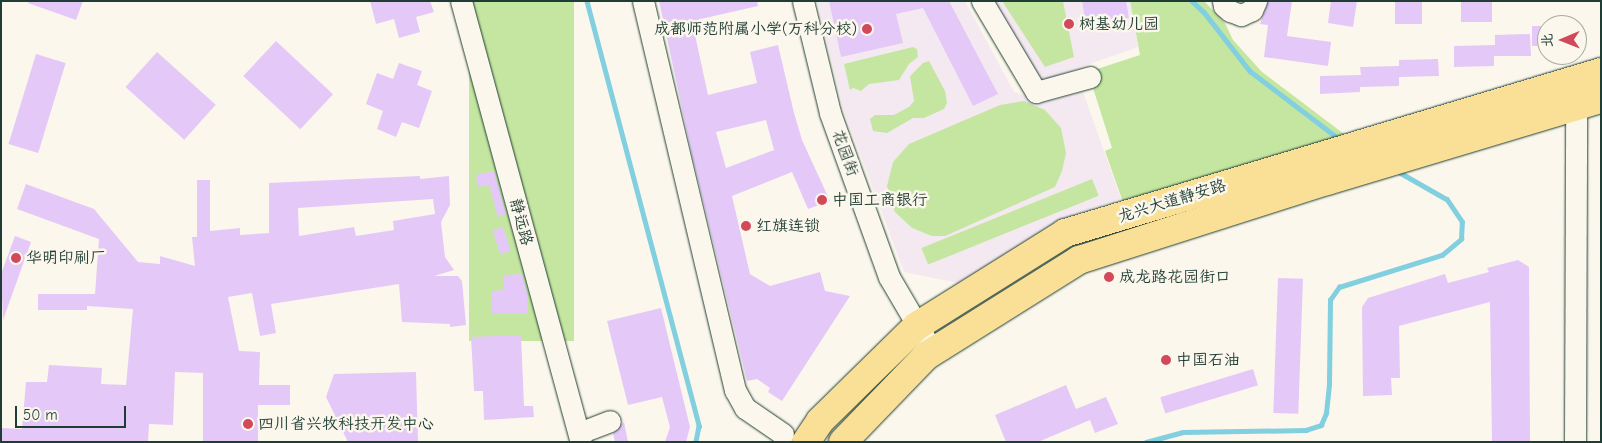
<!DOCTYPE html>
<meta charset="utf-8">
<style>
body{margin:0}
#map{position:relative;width:1602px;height:443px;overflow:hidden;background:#fbf7ec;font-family:"Comic Neue","LXGW WenKai TC",sans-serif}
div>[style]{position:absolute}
.built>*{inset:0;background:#f4e9f0}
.green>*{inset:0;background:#c4e6a0;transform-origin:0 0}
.stream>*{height:4.5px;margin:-2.25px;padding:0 2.25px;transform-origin:2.25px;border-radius:2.25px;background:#81cfdf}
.building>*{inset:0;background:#e4c9f8;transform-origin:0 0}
.roads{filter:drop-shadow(0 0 1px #1f3d34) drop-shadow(0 0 1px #1f3d34)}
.minor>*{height:21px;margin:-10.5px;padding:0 10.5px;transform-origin:10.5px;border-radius:10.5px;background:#fbf7ec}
.major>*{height:28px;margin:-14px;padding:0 14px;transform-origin:14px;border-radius:14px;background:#f9e096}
.dots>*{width:14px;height:14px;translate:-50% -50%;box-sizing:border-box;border:2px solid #fbf7ec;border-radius:50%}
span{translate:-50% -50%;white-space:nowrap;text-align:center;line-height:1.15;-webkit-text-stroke:5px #fbf7ec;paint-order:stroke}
.poi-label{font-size:16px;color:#1f3d34}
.left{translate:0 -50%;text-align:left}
.right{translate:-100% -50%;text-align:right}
.street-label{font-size:16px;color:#1f3d34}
.frame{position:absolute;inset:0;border:2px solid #1f3d34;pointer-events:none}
.north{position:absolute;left:1537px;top:15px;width:50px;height:50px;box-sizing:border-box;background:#fbf7ec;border:1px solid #a3ada2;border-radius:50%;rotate:269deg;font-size:14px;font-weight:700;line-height:20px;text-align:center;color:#1f3d34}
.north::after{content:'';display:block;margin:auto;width:18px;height:22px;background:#d1495b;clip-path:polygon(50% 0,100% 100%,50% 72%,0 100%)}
.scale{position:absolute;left:15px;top:406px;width:111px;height:22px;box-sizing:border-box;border:2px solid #1f3d34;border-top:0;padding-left:6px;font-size:15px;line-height:18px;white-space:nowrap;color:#1f3d34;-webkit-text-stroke:4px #fbf7ec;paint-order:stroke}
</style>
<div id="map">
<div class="built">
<div style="clip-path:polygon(817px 1px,965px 1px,1014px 92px,1044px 102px,1083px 92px,1121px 199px,1061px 219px,958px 283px,904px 272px,844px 111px)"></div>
<div style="clip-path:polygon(990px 1px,1130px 1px,1138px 47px,1041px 81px)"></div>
</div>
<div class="green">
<div style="left:469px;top:1px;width:105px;height:340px"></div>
<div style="clip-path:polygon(1002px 1px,1063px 1px,1074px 57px,1045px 67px)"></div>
<div style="clip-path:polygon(1130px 1px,1204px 1px,1225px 23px,1233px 40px,1262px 72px,1348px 137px,1124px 205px,1105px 151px,1112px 148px,1088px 72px,1140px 55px)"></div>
<div style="clip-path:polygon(913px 47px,917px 49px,918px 57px,909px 64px,899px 80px,869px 84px,861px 91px,853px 88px,850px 90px,844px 64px)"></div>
<div style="clip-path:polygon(929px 61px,945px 91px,947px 103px,944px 109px,924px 118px,913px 118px,887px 133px,873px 131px,870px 119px,875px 115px,894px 115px,909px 107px,914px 101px,910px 76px,923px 63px)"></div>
<div style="clip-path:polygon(1024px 101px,1045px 110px,1061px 128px,1066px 153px,1062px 171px,1055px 187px,945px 236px,932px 236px,912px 228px,895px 212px,887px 186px,893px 162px,909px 144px,1000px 105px)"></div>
<div style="left:1092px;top:179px;width:18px;height:184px;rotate:68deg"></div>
</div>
<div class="stream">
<div style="left:587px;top:1px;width:440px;rotate:75.2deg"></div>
<div style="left:699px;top:426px;width:16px;rotate:101deg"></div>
<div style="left:1192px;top:1px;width:16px;rotate:43deg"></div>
<div style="left:1204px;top:12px;width:75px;rotate:52.1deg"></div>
<div style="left:1250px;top:71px;width:111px;rotate:37.3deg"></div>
<div style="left:1146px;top:442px;width:38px;rotate:-15deg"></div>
<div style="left:1183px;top:432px;width:123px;rotate:-0.9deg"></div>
<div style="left:1306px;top:430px;width:16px;rotate:-18deg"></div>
<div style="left:1321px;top:425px;width:13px;rotate:-67deg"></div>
<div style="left:1326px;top:413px;width:30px;rotate:-84deg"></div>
<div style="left:1329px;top:383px;width:83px;rotate:-89.3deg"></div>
<div style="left:1330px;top:300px;width:16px;rotate:-55deg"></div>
<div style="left:1339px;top:287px;width:108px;rotate:-17.3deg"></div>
<div style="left:1442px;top:255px;width:25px;rotate:-40deg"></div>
<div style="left:1461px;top:239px;width:17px;rotate:-87deg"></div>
<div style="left:1462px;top:222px;width:27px;rotate:-124deg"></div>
<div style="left:1447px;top:200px;width:56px;rotate:-150.3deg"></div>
</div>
<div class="building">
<div style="clip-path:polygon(29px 1px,83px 1px,76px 20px,28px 3px)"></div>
<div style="clip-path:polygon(370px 1px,430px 1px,434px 12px,416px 17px,420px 32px,399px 38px,394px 19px,376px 24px)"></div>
<div style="clip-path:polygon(evenodd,659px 1px,757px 1px,758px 6px,692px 21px,708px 95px,757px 83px,750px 52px,778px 45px,794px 113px,802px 140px,830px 201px,808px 209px,792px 172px,732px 196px,750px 274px,770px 286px,820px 272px,825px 291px,850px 296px,782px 401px,768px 392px,770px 388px,757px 379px,747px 381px,692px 155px,659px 1px,766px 120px,774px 150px,726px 168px,716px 132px,766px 120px)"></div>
<div style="clip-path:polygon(829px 1px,949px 1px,998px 94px,973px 106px,923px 8px,896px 14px,903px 43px,841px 57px)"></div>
<div style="clip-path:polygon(1082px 1px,1126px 1px,1129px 18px,1086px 26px)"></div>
<div style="clip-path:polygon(1268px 1px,1292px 1px,1287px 36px,1331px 42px,1328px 66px,1264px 57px,1268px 25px,1260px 24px)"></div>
<div style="clip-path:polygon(1331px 1px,1357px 1px,1353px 27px,1328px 23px)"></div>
<div style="left:1395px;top:1px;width:27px;height:23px"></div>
<div style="left:1461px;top:1px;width:31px;height:21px"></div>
<div style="left:1532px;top:26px;width:15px;height:20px"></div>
<div style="clip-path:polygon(1530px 34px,1531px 56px,1494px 56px,1494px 66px,1454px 67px,1454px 46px,1495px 45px,1495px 35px)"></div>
<div style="left:276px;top:41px;width:78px;height:48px;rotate:43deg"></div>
<div style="left:157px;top:52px;width:79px;height:47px;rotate:42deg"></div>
<div style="left:36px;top:54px;width:31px;height:94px;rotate:17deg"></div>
<div style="clip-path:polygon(1438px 59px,1439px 76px,1399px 77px,1399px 86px,1360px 87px,1360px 92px,1320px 94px,1320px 76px,1361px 75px,1360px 67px,1399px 66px,1399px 60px)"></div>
<div style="clip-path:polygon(399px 63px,422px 71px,417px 85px,432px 91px,419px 128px,402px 122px,396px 137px,377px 129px,383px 111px,366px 104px,377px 73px,393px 79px)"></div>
<div style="clip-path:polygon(494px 171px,506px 214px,498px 217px,489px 185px,478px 187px,476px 175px)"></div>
<div style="clip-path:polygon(evenodd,420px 176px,420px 179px,449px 176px,450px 205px,441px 222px,445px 257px,454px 270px,434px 276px,458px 276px,462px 281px,466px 325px,450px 327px,450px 324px,402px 322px,399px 284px,271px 304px,276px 333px,260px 336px,252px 293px,228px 297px,239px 351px,260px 352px,259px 385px,290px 385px,290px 405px,258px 405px,258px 442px,203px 442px,203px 373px,175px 372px,173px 425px,149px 424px,148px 442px,1px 442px,1px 428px,22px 429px,26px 382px,47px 382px,49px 365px,102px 368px,101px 384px,126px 385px,133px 309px,87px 306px,87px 310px,38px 310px,38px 294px,95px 294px,99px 239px,17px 209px,26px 184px,94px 209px,138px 262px,160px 264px,160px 256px,195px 266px,192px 237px,197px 237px,197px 180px,210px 180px,210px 231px,240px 228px,240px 235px,269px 233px,269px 183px,420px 176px,433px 199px,435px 214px,393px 221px,394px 230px,356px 236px,354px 227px,299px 236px,298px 208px,433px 199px)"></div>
<div style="left:503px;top:227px;width:25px;height:11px;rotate:72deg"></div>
<div style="clip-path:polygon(15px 236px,31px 242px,3px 320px,1px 274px)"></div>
<div style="clip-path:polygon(1518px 260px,1529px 267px,1530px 442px,1492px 442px,1490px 302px,1399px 326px,1400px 378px,1391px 378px,1392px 395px,1363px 396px,1362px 307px,1368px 298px,1445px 274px,1448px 283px,1489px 272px,1487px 268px)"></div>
<div style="clip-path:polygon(522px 274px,527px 292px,528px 313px,492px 313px,491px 291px,504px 290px,503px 275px)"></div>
<div style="left:1278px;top:278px;width:25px;height:135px;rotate:2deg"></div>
<div style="clip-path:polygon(661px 308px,690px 427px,686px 442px,665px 442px,670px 427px,662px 397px,628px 405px,607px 321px)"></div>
<div style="clip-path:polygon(521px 335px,524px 406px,533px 406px,534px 417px,484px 420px,483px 391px,474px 391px,471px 337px)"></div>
<div style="left:1253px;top:369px;width:17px;height:97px;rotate:73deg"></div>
<div style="clip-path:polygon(416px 372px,418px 442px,348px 442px,326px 397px,334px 374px)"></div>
<div style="clip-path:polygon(1066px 385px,1076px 409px,1106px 397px,1118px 424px,1095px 433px,1090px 420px,1038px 442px,1006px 442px,995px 415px)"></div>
<div style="clip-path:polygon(624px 422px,628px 442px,615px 442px,613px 433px)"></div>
</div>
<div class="roads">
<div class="minor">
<div style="left:461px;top:1px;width:457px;rotate:74.8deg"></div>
<div style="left:643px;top:1px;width:400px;rotate:76.7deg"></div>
<div style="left:735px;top:390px;width:21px;rotate:61deg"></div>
<div style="left:745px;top:408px;width:46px;rotate:34.4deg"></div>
<div style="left:803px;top:1px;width:115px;rotate:76.4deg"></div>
<div style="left:830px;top:113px;width:174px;rotate:70.2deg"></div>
<div style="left:889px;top:277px;width:87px;rotate:59.6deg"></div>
<div style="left:982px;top:1px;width:106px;rotate:59.3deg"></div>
<div style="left:1036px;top:92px;width:56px;rotate:-15.5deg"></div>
<div style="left:1223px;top:1px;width:5px;rotate:79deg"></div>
<div style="left:1224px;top:6px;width:8px;rotate:40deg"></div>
<div style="left:1230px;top:11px;width:12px;rotate:20deg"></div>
<div style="left:1241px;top:15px;width:12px;rotate:-24deg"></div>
<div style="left:1252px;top:10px;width:10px;rotate:-66deg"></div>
<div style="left:579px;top:433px;width:33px;rotate:-21deg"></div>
<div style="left:1575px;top:442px;width:336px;rotate:-89.8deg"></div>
</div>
<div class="major">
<div style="left:806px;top:442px;width:25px;rotate:-56deg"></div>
<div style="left:820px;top:421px;width:136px;rotate:-44.4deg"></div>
<div style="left:917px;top:326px;width:175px;rotate:-32.1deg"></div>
<div style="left:1065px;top:233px;width:560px;rotate:-16.72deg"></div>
<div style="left:843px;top:442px;width:120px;rotate:-46deg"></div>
<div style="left:926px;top:356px;width:181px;rotate:-32.1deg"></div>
<div style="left:1079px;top:260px;width:260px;rotate:-17.7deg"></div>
<div style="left:1327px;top:181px;width:286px;rotate:-16.7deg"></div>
</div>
</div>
<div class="dots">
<div style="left:1069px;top:24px;background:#d1495b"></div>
<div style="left:867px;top:29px;background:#d1495b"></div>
<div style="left:822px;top:200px;background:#d1495b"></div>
<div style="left:746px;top:226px;background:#d1495b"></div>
<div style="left:16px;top:258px;background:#d1495b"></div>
<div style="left:1109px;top:277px;background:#d1495b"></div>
<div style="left:1166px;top:360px;background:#d1495b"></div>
<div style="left:248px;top:424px;background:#d1495b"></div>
</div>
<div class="poi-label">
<span class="left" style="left:1079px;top:24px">树基幼儿园</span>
<span class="right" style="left:857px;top:29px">成都师范附属小学(万科分校)</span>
<span class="left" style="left:832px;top:200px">中国工商银行</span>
<span class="left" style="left:756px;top:226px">红旗连锁</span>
<span class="left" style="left:26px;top:258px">华明印刷厂</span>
<span class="left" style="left:1119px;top:277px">成龙路花园街口</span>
<span class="left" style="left:1176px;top:360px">中国石油</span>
<span class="left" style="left:258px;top:424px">四川省兴牧科技开发中心</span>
</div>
<div class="street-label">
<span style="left:845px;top:153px;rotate:70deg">花园街</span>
<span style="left:1172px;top:201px;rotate:-17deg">龙兴大道静安路</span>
<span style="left:521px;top:222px;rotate:75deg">静远路</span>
</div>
<div class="frame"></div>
<div class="north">北</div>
<div class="scale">50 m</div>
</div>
